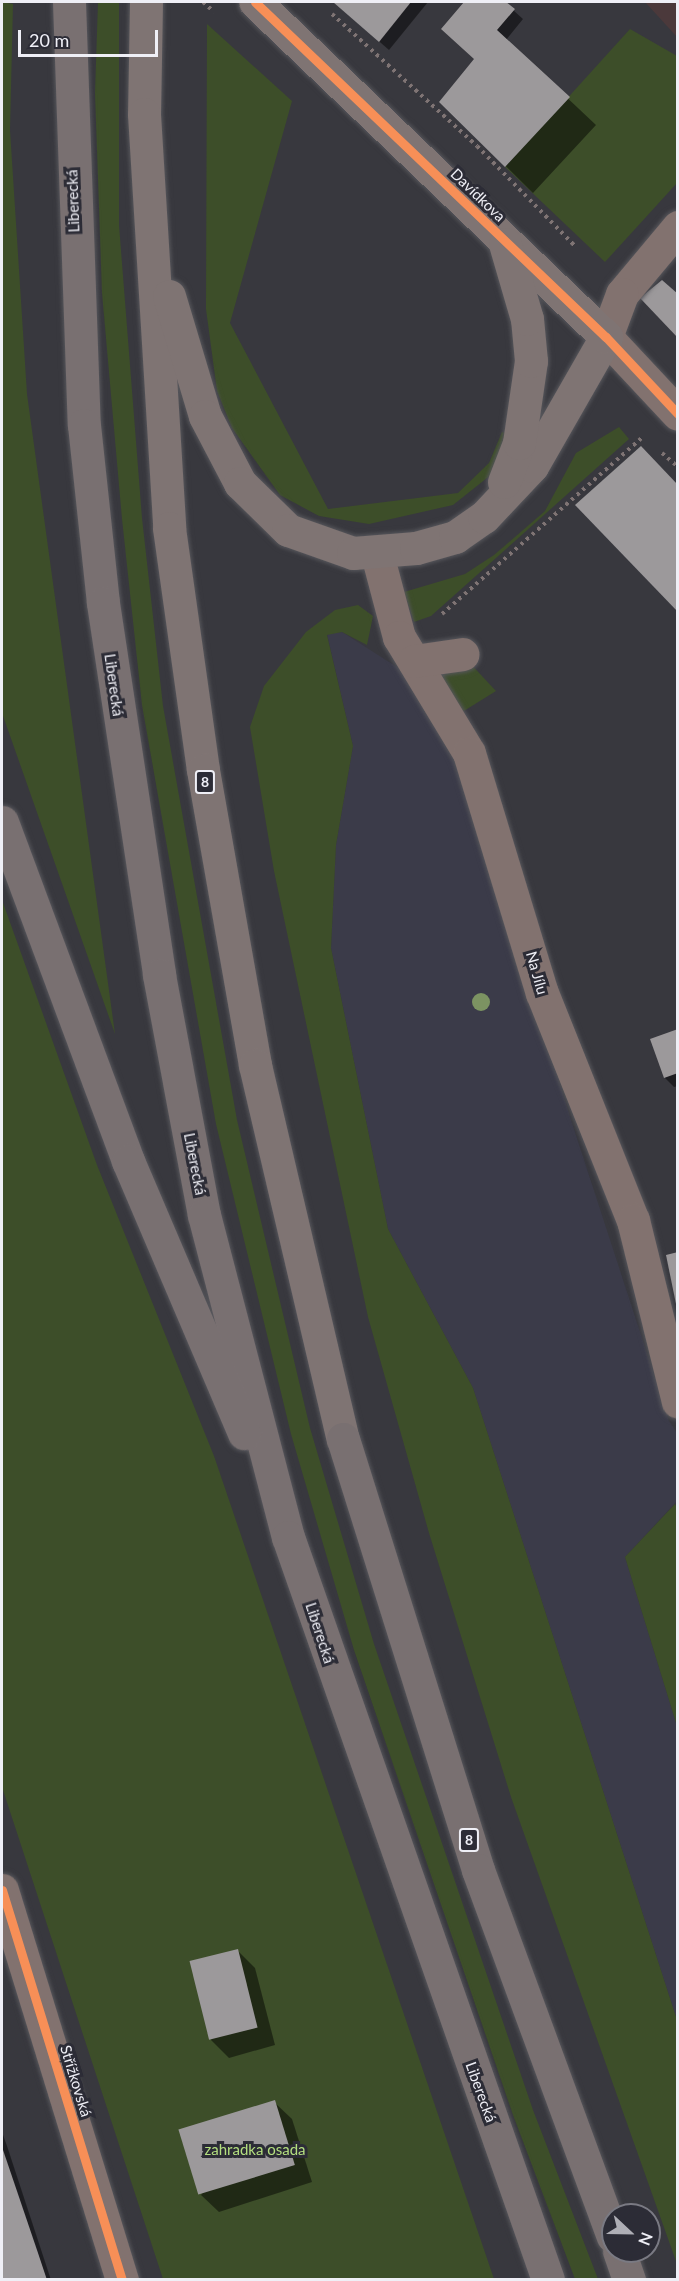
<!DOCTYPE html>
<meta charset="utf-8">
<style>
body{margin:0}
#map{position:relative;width:679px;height:2281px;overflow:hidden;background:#38383e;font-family:Lato,sans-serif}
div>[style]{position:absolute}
.built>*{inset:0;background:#3b3b49}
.industrial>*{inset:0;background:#4b393b}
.green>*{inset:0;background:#3d4e29}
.shadow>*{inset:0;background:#0007}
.building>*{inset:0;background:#9c999b;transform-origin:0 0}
.path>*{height:4px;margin-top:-2px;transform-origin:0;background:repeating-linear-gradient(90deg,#7f7474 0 3px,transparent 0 7.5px)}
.roads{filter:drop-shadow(0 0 2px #56565b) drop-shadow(0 0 2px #56565b)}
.minor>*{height:33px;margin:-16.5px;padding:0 16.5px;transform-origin:16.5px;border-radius:16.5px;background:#82726f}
.major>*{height:33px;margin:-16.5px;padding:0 16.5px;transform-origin:16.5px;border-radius:16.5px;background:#7f7473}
.highway>*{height:33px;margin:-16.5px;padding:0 16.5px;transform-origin:16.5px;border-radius:16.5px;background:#797071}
.cycleway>*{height:9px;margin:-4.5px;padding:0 4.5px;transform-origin:4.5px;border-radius:4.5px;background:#f78f57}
.trees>*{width:18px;height:18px;margin:-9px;border-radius:50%;background:#7c9362}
span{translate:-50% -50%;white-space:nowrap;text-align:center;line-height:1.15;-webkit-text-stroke:6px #2c2c36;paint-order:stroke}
.shield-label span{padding:2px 4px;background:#2c2c36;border:2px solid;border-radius:4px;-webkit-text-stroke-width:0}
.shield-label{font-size:14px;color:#efeff6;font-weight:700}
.street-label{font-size:15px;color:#efeff6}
.park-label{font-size:15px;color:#b3de7f}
.frame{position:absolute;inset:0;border:3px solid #efeff6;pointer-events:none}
.north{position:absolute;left:601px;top:2203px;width:60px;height:60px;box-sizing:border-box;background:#2c2c36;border:2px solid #7a7a83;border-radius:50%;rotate:112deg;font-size:16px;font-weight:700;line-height:24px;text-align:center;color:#efeff6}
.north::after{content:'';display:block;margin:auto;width:21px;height:27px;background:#afafb6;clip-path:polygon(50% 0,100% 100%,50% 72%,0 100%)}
.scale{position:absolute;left:18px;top:30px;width:140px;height:27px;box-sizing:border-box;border:3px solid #efeff6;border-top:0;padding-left:8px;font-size:18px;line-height:21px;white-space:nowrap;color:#efeff6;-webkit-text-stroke:4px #2c2c36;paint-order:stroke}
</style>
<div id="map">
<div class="built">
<div style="clip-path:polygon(342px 632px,411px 676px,469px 786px,571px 1120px,669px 1421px,677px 1433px,677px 1501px,625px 1557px,677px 1726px,677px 2020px,473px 1388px,388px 1229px,331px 948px,336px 845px,353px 746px,327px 634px)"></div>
</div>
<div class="industrial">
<div style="clip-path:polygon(645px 2px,677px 2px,677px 37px,656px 14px)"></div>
</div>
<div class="green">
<div style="clip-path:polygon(2px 2px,13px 4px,10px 130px,27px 394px,115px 1034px,2px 713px)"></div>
<div style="clip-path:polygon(98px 2px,119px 2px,119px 225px,142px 518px,163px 706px,237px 1120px,310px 1428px,374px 1644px,533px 2110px,598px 2279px,575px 2279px,513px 2115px,354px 1650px,291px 1434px,216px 1124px,142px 705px,122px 519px,102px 293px,95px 93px)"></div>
<div style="clip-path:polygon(207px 24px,292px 101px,230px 323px,328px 509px,458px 493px,489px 463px,502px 432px,508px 434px,492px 474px,453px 505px,369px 524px,319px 516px,280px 495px,232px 428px,217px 391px,206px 309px)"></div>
<div style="clip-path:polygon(630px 29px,677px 56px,677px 183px,605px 262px,505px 167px)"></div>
<div style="clip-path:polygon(619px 427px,629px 439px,431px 616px,414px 622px,404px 592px,465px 574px,494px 555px,545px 511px,576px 453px)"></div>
<div style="clip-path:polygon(358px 605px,373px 616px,367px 645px,342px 632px,327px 635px,353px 746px,336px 845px,331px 948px,388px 1229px,473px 1388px,677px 2020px,677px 2264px,511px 1797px,429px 1533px,368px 1317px,274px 871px,250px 727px,264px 686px,306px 632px,335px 610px)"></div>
<div style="clip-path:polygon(467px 660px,496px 691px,459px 714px,432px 674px)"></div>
<div style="clip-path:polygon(2px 900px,97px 1165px,214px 1456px,494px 2279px,163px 2279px,2px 1787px)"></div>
<div style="clip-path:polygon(675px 1504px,678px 1511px,677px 1726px,625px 1557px)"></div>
</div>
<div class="shadow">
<div style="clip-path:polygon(334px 2px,428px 2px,389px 50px)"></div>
<div style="clip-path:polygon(466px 2px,504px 2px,513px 10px,523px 19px,506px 40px,596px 125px,533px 193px,441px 102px,476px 60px,443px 29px)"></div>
<div style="clip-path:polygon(678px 1030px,678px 1086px,674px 1087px,665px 1078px)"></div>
<div style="clip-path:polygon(237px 1950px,255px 1968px,275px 2045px,229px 2058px,211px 2040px)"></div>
<div style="clip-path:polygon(274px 2102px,292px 2119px,312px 2182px,219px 2212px,201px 2195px)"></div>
<div style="clip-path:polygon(2px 2132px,7px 2146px,51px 2280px,2px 2280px)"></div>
</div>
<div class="building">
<div style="clip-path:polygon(333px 2px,411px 2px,379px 42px)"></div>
<div style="clip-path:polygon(464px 2px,506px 2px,515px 9px,497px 30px,570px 97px,505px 167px,439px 102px,474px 59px,441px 29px)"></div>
<div style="clip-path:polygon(662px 280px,678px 294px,678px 338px,640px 298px)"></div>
<div style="clip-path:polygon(641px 446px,678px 485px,678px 612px,575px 505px)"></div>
<div style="clip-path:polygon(678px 1029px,678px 1073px,664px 1078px,650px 1039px)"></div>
<div style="clip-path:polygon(678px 1252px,678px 1304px,676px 1304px,666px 1255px)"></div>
<div style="left:238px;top:1949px;width:81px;height:50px;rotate:76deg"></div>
<div style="left:275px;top:2100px;width:68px;height:101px;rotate:73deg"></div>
<div style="clip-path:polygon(2px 2147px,38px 2253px,47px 2280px,2px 2280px)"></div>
</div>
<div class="path">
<div style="left:203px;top:2px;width:15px;rotate:42deg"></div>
<div style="left:332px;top:14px;width:196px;rotate:42.3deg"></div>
<div style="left:477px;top:146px;width:141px;rotate:45.6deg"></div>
<div style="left:662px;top:453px;width:21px;rotate:41deg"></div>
<div style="left:442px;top:614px;width:268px;rotate:-41.4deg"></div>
</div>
<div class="roads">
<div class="minor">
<div style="left:678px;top:227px;width:87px;rotate:129.9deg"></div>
<div style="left:622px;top:294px;width:46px;rotate:110.4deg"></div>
<div style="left:606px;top:337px;width:105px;rotate:46.9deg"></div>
<div style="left:377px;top:554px;width:86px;rotate:75.2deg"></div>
<div style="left:399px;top:637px;width:135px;rotate:58.9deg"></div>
<div style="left:469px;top:753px;width:251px;rotate:73.1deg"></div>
<div style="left:542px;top:993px;width:245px;rotate:68.2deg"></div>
<div style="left:633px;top:1220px;width:187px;rotate:76.1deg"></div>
<div style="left:414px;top:661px;width:49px;rotate:-8.1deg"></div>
<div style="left:2px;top:1890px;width:408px;rotate:72.9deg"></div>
</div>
<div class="major">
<div style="left:146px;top:2px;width:112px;rotate:91deg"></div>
<div style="left:144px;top:114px;width:415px;rotate:86.5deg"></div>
<div style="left:169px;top:528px;width:244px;rotate:82deg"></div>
<div style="left:203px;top:770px;width:300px;rotate:80deg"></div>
<div style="left:255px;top:1065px;width:384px;rotate:76.8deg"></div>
<div style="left:169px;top:296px;width:125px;rotate:73.3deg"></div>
<div style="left:205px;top:416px;width:76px;rotate:62.4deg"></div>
<div style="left:240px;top:483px;width:67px;rotate:44.4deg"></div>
<div style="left:288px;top:530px;width:69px;rotate:19.5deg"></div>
<div style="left:353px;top:553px;width:63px;rotate:-4.5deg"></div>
<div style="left:416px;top:548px;width:41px;rotate:-15.8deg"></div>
<div style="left:455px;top:537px;width:35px;rotate:-35deg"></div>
<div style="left:484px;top:517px;width:70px;rotate:-46.7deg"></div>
<div style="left:532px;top:466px;width:149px;rotate:-60.2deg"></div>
<div style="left:606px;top:337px;width:485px;rotate:-136.3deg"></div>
<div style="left:504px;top:482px;width:42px;rotate:-69deg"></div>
<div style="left:519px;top:443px;width:83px;rotate:-81.7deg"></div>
<div style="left:531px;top:361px;width:42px;rotate:-95.4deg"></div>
<div style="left:527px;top:319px;width:78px;rotate:-106.3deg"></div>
</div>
<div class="highway">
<div style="left:69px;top:2px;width:423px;rotate:88deg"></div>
<div style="left:84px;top:425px;width:179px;rotate:83.9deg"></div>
<div style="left:103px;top:603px;width:376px;rotate:81.4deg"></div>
<div style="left:159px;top:975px;width:244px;rotate:79.4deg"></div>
<div style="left:204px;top:1215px;width:333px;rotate:75.4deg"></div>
<div style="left:288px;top:1537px;width:787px;rotate:70.71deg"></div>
<div style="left:2px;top:822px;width:362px;rotate:69.6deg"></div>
<div style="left:128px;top:1161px;width:296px;rotate:66.9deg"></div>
<div style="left:343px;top:1439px;width:452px;rotate:72.6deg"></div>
<div style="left:478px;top:1870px;width:390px;rotate:69.8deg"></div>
<div style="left:619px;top:2251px;width:31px;rotate:71deg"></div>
</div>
</div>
<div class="cycleway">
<div style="left:255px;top:2px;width:485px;rotate:43.7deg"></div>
<div style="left:606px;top:337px;width:105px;rotate:46.9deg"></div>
<div style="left:2px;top:1890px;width:408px;rotate:72.9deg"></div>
</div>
<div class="trees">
<div style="left:481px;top:1002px"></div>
</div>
<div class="shield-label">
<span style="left:205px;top:782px">8</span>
<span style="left:469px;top:1840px">8</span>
</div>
<div class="street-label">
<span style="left:478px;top:195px;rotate:44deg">Davídkova</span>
<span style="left:73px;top:201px;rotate:-92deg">Liberecká</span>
<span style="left:114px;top:685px;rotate:82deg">Liberecká</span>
<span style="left:537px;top:973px;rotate:74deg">Na Jílu</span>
<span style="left:195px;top:1164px;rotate:79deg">Liberecká</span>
<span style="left:320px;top:1633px;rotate:72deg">Liberecká</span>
<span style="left:76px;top:2081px;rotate:73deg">Střížkovská</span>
<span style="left:481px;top:2092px;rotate:70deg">Liberecká</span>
</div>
<div class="park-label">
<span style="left:255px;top:2150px">zahradka osada</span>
</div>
<div class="frame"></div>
<div class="north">N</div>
<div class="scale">20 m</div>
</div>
